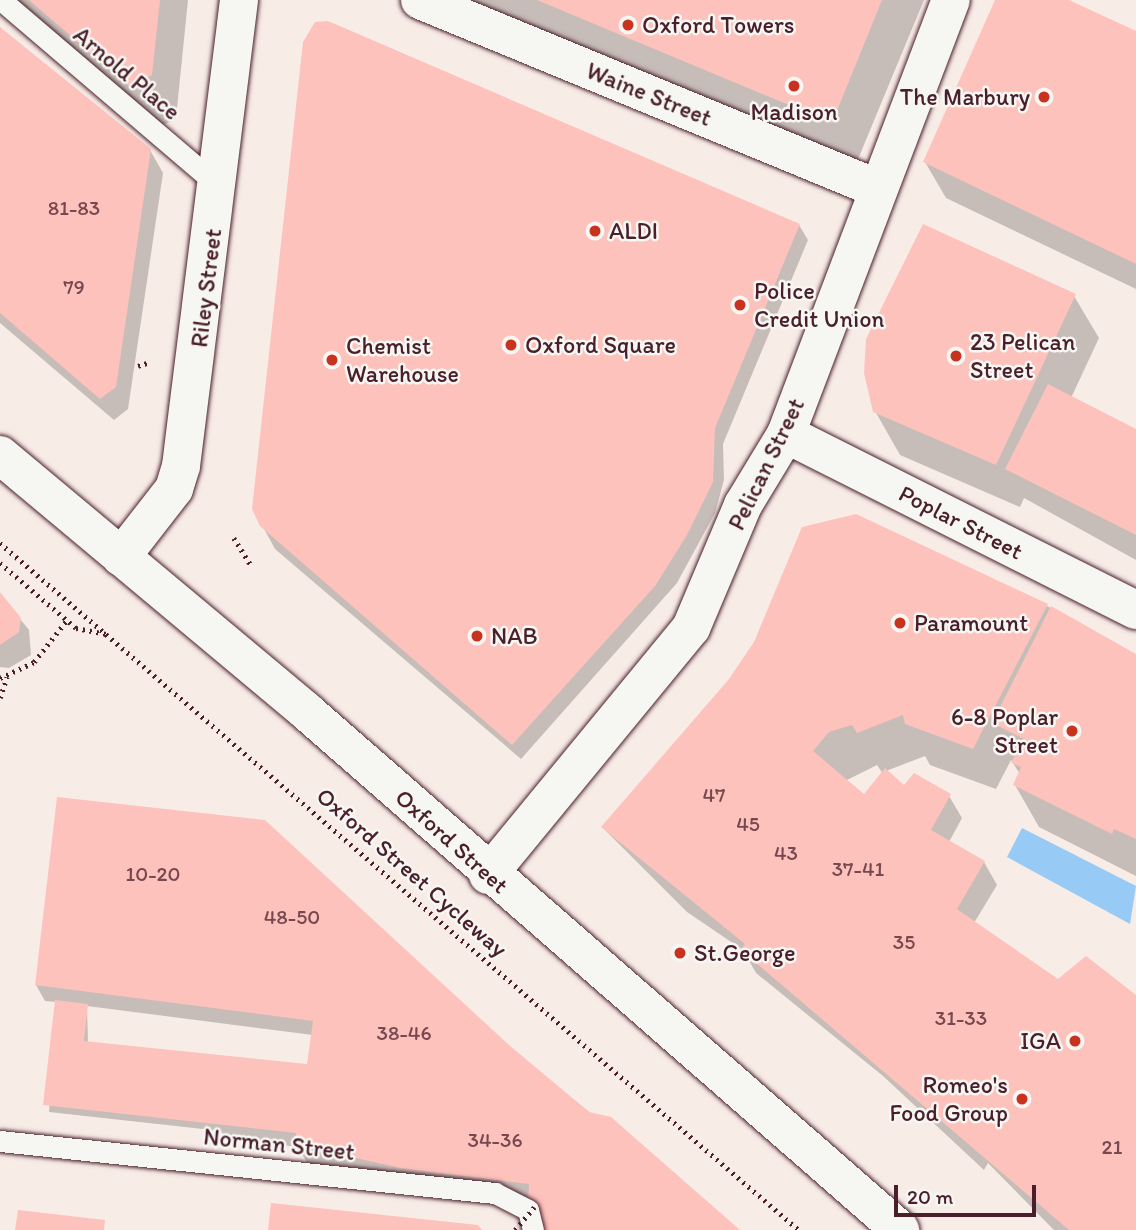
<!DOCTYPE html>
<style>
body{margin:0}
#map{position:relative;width:1136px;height:1230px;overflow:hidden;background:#f8ece7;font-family:Itim,sans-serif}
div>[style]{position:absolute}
.water>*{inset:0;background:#97cbf5}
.shadow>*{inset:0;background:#0003}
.building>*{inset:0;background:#fec2bc}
.path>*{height:4.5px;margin-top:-2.25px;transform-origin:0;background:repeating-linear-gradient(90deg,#4a1f2b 0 2px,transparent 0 7px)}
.roads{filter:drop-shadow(0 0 2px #4a1f2b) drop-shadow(0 0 2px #4a1f2b)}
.service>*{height:21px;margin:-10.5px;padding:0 10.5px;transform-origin:10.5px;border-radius:10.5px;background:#f6f6f2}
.minor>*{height:38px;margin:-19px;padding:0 19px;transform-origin:19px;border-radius:19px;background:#f6f6f2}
.secondary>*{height:38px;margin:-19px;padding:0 19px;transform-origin:19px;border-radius:19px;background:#f6f6f2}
.path-bridge>*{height:4.5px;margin-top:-2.25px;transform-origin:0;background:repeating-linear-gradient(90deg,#4a1f2b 0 2px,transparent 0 7px)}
.dots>*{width:19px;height:19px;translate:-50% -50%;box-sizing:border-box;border:4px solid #f6f6f2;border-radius:50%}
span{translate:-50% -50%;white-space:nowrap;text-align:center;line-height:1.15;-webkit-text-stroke:5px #f6f6f2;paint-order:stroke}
.number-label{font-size:21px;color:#77484f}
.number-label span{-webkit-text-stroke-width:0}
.poi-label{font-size:24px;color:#4a1f2b}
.left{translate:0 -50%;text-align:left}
.right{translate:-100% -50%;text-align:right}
.street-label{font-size:24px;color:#4a1f2b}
.scale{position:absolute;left:894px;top:1185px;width:142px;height:32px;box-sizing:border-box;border:4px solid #4a1f2b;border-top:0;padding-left:9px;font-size:21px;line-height:24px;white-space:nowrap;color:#4a1f2b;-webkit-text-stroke:5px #f6f6f2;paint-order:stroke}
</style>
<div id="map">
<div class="water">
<div style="clip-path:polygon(1022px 828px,1136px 886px,1130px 924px,1007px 857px)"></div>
</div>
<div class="shadow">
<div style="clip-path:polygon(16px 0,188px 0,176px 118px,156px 129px)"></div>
<div style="clip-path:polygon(464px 0,924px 0,856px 164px)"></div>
<div style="clip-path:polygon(996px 0,1065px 0,1136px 33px,1136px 289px,946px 198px,925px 162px)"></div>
<div style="clip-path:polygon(0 29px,150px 150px,163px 173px,128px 409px,114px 420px,0 323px)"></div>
<div style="clip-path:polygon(799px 225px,808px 240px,723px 444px,724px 480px,715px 513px,677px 583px,521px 759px,275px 549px,262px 525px)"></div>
<div style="clip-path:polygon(1074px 296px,1099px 338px,1071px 398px,1136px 431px,1136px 560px,1024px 498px,1020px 507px,900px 455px,875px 411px)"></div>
<div style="clip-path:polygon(0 594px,29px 630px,31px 655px,9px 668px,0 667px)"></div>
<div style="clip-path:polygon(evenodd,1047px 606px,1136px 656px,1136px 876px,1039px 827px,1015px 785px,1020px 774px,1011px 760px,996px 789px,930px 765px,925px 756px,886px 771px,904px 788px,949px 796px,962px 818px,949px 842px,984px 862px,997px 885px,974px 923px,1059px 981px,1136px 999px,1136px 1230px,1054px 1230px,988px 1163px,984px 1170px,883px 1076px,756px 973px,743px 950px,687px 912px,603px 828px,1047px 606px,877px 765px,883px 774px,864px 797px,845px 781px,877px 765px)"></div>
<div style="clip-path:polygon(evenodd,264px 822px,508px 1047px,737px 1230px,546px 1230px,531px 1204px,309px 1166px,298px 1147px,226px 1139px,221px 1131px,49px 1112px,57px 1002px,45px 1001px,36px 985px,264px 822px,87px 1006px,313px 1035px,308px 1066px,88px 1044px,87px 1006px)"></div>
</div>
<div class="building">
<div style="clip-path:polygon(29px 0,160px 0,152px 75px,130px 87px)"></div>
<div style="clip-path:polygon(537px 0,882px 0,832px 123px)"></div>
<div style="clip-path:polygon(995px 0,1069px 0,1136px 31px,1136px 264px,923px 162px)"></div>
<div style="clip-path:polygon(328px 21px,800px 224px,715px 428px,713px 482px,687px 535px,655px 586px,512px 745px,260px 526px,252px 509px,303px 42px,315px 22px)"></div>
<div style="clip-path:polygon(0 27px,151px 149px,116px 387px,100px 399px,0 313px)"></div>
<div style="clip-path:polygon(923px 224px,1076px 294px,996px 465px,873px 412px,864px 373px,866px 339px)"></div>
<div style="clip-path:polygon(1048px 384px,1136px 429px,1136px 535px,1005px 469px)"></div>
<div style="clip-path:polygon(856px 514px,1048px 604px,973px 749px,905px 724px,903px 715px,857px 733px,852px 725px,829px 732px,813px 751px,864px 794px,885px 768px,904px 785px,914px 773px,951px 794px,931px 830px,985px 861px,957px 909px,1058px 979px,1086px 956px,1136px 995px,1136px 1230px,1069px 1230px,741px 950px,745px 944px,601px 827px,729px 679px,754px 642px,802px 527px)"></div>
<div style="clip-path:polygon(0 592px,21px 618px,19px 632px,0 645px)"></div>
<div style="clip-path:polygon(1051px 606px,1136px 654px,1136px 839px,1114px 829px,1112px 834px,1013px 785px,1021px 767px,1011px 763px,1024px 739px,992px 723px)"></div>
<div style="clip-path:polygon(57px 797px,265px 820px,509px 1045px,589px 1112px,611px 1117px,740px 1230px,541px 1230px,528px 1202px,529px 1184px,400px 1168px,294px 1144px,296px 1133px,43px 1105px,55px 1000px,88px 1004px,84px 1041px,307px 1064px,313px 1021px,35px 985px)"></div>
<div style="clip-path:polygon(271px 1203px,478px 1225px,482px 1230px,268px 1230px)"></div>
<div style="clip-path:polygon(18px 1210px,105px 1220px,104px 1230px,15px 1230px)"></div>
</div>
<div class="path">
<div style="left:138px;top:366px;width:13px;rotate:-18deg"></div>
<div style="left:234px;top:538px;width:31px;rotate:58deg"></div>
<div style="left:0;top:543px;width:1054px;rotate:40.69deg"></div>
<div style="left:0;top:563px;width:100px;rotate:40.5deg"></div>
<div style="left:76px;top:628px;width:32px;rotate:11deg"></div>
<div style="left:0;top:678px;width:38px;rotate:-25deg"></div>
<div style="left:34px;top:662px;width:53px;rotate:-51.8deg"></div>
<div style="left:0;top:698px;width:22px;rotate:-72deg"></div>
</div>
<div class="roads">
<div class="service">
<div style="left:1px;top:0;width:287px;rotate:40.5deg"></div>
<div style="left:0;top:1141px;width:498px;rotate:6deg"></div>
<div style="left:495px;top:1193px;width:37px;rotate:27deg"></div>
<div style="left:528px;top:1210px;width:21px;rotate:76deg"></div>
</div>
<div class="minor">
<div style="left:420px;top:0;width:496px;rotate:22.4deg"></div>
<div style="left:786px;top:434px;width:392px;rotate:26.7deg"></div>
<div style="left:121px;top:557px;width:86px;rotate:-52.1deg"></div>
<div style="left:174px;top:489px;width:24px;rotate:-73deg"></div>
<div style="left:181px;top:466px;width:470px;rotate:-82.9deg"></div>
<div style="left:488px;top:875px;width:320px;rotate:-50.6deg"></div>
<div style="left:691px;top:628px;width:134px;rotate:-67.1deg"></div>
<div style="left:743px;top:505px;width:83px;rotate:-58.8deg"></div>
<div style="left:786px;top:434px;width:464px;rotate:-69.2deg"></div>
</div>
<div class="secondary">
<div style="left:0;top:455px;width:399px;rotate:39.9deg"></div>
<div style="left:306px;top:711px;width:789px;rotate:41.14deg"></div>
</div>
</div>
<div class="path-bridge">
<div style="left:515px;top:1230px;width:30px;rotate:-50deg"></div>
</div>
<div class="dots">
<div style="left:628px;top:25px;background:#c8321e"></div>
<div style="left:794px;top:86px;background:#c8321e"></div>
<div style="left:1044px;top:97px;background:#c8321e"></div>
<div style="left:595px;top:231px;background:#c8321e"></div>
<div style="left:740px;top:305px;background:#c8321e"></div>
<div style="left:511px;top:345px;background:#c8321e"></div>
<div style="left:956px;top:356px;background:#c8321e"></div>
<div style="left:332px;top:360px;background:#c8321e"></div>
<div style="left:900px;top:623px;background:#c8321e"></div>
<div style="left:477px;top:636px;background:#c8321e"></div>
<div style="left:1072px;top:731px;background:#c8321e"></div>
<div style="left:680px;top:953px;background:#c8321e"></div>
<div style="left:1075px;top:1041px;background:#c8321e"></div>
<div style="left:1022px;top:1099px;background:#c8321e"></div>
</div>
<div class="number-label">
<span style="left:74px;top:208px">81-83</span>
<span style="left:74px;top:287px">79</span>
<span style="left:714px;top:795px">47</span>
<span style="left:748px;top:824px">45</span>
<span style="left:786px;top:853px">43</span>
<span style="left:858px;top:869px">37-41</span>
<span style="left:153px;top:874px">10-20</span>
<span style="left:292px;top:917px">48-50</span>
<span style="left:904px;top:942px">35</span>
<span style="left:961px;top:1018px">31-33</span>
<span style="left:404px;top:1033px">38-46</span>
<span style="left:495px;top:1140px">34-36</span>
<span style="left:1112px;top:1147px">21</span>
</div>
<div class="poi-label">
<span class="left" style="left:642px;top:25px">Oxford Towers</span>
<span class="right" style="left:1030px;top:97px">The Marbury</span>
<span style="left:794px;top:112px">Madison</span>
<span class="left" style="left:609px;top:231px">ALDI</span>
<span class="left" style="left:754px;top:305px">Police<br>Credit Union</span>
<span class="left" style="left:970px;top:356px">23 Pelican<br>Street</span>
<span class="left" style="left:525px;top:345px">Oxford Square</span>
<span class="left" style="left:346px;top:360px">Chemist<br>Warehouse</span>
<span class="left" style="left:914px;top:623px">Paramount</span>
<span class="left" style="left:491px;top:636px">NAB</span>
<span class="right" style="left:1058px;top:731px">6-8 Poplar<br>Street</span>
<span class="left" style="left:694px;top:953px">St.George</span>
<span class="right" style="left:1061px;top:1041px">IGA</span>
<span class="right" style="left:1008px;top:1099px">Romeo's<br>Food Group</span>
</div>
<div class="street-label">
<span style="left:127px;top:73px;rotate:40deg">Arnold Place</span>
<span style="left:649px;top:94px;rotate:22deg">Waine Street</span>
<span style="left:206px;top:288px;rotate:-83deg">Riley Street</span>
<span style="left:766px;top:464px;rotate:-64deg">Pelican Street</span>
<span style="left:961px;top:522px;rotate:27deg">Poplar Street</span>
<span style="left:452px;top:841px;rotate:42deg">Oxford Street</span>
<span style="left:412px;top:872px;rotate:41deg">Oxford Street Cycleway</span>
<span style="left:279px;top:1144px;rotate:6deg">Norman Street</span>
</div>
<div class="scale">20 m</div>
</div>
